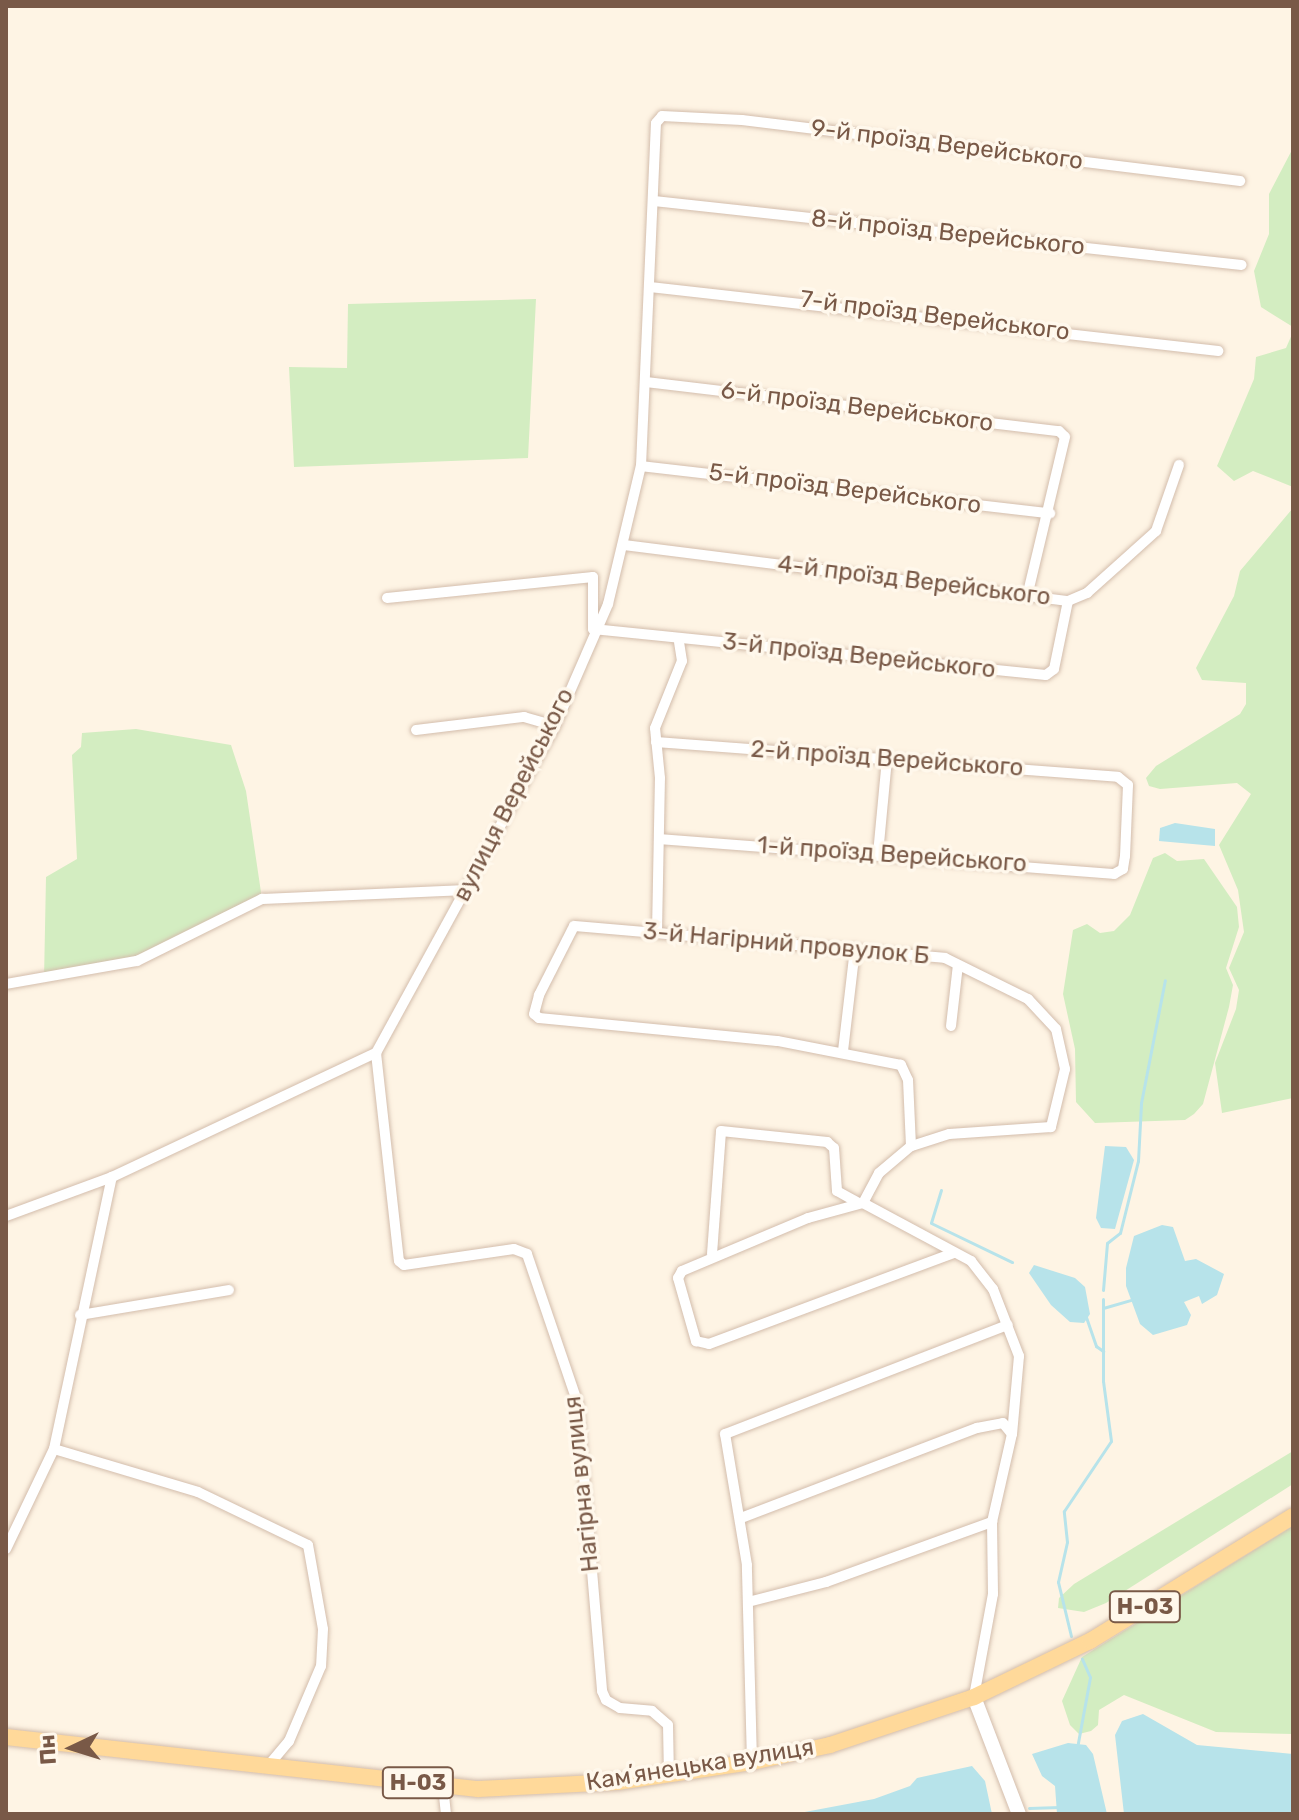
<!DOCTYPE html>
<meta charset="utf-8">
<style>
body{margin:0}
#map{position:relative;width:1299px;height:1820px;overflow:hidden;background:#fef4e4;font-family:Rubik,sans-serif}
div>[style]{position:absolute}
.green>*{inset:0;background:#d3edc1}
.water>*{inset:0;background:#b7e3ea}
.stream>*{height:3px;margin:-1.5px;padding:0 1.5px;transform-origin:1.5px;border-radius:1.5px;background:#b7e3ea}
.roads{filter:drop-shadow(0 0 2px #d3bdac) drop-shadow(0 0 2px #d3bdac)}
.street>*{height:10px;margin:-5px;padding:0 5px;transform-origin:5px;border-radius:5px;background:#fff}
.secondary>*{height:14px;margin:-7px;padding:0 7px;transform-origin:7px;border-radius:7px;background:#fff}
.primary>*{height:16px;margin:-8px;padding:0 8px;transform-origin:8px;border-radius:8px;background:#ffd99a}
span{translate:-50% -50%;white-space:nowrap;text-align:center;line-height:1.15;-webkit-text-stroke:7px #fff8ec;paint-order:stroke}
.shield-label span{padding:2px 6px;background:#fff8ec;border:2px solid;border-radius:6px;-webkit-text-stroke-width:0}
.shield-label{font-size:22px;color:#795947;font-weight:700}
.street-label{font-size:24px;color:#795947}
.frame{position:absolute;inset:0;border:8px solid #795947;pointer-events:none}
.north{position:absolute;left:32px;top:1708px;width:80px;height:80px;-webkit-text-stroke:6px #fff8ec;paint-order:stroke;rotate:266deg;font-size:22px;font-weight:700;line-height:32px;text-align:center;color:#795947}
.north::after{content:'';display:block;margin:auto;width:28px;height:36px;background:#795947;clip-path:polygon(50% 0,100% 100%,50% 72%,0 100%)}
</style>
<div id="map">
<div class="green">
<div style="clip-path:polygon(1293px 148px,1293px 327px,1261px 307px,1254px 271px,1269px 234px,1269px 194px)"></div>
<div style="clip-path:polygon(536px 299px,528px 458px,294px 467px,289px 367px,347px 368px,348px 304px)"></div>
<div style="clip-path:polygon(1293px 332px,1293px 487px,1253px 471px,1234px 481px,1217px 466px,1254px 379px,1256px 357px,1286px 348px)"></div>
<div style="clip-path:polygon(1293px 508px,1293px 1098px,1222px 1113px,1215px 1063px,1236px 1009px,1239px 990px,1229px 968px,1244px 932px,1238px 890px,1219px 845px,1251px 794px,1237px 783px,1160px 789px,1149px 786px,1146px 778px,1156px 766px,1240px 714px,1246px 704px,1246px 683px,1202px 680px,1196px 668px,1234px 596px,1240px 571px)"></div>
<div style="clip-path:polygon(136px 729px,231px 745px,246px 791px,262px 899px,163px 952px,44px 979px,46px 877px,77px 859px,72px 755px,81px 747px,82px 733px)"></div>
<div style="clip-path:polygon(1165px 853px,1177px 861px,1204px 859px,1237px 907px,1239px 927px,1226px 968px,1233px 985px,1229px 1007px,1203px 1104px,1194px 1114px,1185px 1120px,1095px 1123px,1076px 1102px,1075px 1049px,1063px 994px,1073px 930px,1087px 924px,1100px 933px,1114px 931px,1130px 915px,1153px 858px)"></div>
<div style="clip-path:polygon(1293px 1451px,1293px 1484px,1106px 1603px,1084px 1612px,1058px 1608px,1059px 1598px,1074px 1584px)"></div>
<div style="clip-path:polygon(1293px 1526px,1293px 1734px,1216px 1732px,1124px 1695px,1099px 1710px,1098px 1725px,1091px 1731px,1079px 1734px,1070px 1725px,1062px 1701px,1082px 1657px)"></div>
</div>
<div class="water">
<div style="clip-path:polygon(1175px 823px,1215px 829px,1215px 846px,1159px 841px,1160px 828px)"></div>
<div style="clip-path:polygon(1105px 1146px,1126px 1147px,1134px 1160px,1115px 1229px,1101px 1228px,1096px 1218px)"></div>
<div style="clip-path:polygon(1162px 1225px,1173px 1227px,1185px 1261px,1196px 1259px,1224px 1274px,1217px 1295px,1202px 1304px,1199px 1296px,1184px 1302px,1191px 1315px,1187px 1325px,1153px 1335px,1140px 1324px,1126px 1286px,1126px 1268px,1134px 1236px)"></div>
<div style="clip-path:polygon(1034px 1265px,1075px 1278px,1085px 1287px,1090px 1314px,1084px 1323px,1070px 1322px,1051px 1305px,1029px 1273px)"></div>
<div style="clip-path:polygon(1143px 1714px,1197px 1745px,1293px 1754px,1293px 1814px,1124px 1814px,1115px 1735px,1122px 1721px)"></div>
<div style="clip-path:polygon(1068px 1743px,1086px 1745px,1093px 1754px,1107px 1814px,1057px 1814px,1055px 1786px,1042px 1776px,1032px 1754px)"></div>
<div style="clip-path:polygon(972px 1766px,985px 1781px,992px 1814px,794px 1814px,874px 1799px,910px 1786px,917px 1778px)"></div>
</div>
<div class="stream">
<div style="left:941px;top:1190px;width:34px;rotate:107deg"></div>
<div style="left:931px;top:1223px;width:90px;rotate:25.7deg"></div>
<div style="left:1103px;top:1290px;width:47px;rotate:-85.1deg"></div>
<div style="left:1107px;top:1243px;width:16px;rotate:-38deg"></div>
<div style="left:1120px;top:1233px;width:74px;rotate:-76deg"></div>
<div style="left:1138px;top:1161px;width:58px;rotate:-87deg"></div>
<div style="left:1141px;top:1103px;width:125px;rotate:-79deg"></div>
<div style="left:1103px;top:1308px;width:32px;rotate:-16deg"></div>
<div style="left:1086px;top:1317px;width:31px;rotate:71deg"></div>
<div style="left:1096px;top:1346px;width:9px;rotate:36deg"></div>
<div style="left:1071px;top:1636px;width:56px;rotate:-103.5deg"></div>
<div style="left:1058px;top:1582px;width:41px;rotate:-77.3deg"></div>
<div style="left:1067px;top:1542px;width:31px;rotate:-96deg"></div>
<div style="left:1064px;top:1511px;width:84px;rotate:-56.1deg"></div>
<div style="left:1111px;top:1441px;width:61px;rotate:-97.6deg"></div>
<div style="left:1103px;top:1381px;width:82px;rotate:-90deg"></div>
<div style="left:1077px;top:1748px;width:72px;rotate:-79.6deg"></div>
<div style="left:1090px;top:1677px;width:20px;rotate:-114deg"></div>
<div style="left:1029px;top:1808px;width:31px;rotate:-2deg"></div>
</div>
<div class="roads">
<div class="street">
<div style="left:654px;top:201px;width:591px;rotate:6.21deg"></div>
<div style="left:650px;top:287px;width:572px;rotate:6.43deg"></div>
<div style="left:646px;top:382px;width:416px;rotate:6.8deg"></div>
<div style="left:1059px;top:431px;width:8px;rotate:45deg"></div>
<div style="left:1065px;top:437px;width:159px;rotate:103.4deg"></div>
<div style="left:641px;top:466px;width:412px;rotate:6.6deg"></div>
<div style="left:624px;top:545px;width:448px;rotate:7.2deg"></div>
<div style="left:1068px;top:601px;width:21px;rotate:-23deg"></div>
<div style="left:1087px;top:593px;width:93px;rotate:-41.9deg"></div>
<div style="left:1156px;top:531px;width:70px;rotate:-70.8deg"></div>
<div style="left:387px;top:598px;width:207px;rotate:-5.8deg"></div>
<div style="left:593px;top:577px;width:52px;rotate:90deg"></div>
<div style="left:593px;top:629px;width:455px;rotate:5.8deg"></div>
<div style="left:1046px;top:675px;width:10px;rotate:-37deg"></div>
<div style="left:1054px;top:669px;width:69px;rotate:-78.4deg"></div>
<div style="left:416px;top:730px;width:109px;rotate:-6.9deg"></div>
<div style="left:524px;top:717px;width:32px;rotate:16deg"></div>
<div style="left:656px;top:742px;width:463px;rotate:4.3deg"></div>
<div style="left:1118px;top:777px;width:13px;rotate:39deg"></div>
<div style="left:1128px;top:785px;width:71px;rotate:92.4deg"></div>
<div style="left:1125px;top:856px;width:13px;rotate:99deg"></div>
<div style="left:1123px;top:869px;width:10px;rotate:151deg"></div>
<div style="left:1114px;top:874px;width:455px;rotate:-175.6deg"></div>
<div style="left:878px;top:854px;width:95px;rotate:-84.6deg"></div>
<div style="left:657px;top:932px;width:154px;rotate:-88.9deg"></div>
<div style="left:660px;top:778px;width:50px;rotate:-95.7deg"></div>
<div style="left:655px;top:728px;width:72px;rotate:-68.1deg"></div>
<div style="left:682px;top:661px;width:19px;rotate:-99deg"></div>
<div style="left:6px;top:984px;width:133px;rotate:-10deg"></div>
<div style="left:137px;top:961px;width:140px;rotate:-26.4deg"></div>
<div style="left:262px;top:899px;width:205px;rotate:-2.5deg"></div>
<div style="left:951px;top:1026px;width:61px;rotate:-83.5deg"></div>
<div style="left:843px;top:1051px;width:103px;rotate:-83.3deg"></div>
<div style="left:376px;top:1053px;width:209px;rotate:83.7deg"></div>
<div style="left:399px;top:1261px;width:6px;rotate:39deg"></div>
<div style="left:404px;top:1265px;width:111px;rotate:-8.3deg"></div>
<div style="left:514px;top:1249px;width:14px;rotate:21deg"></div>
<div style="left:527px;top:1254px;width:158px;rotate:71.2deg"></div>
<div style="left:578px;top:1404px;width:288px;rotate:85.2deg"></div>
<div style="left:602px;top:1691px;width:10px;rotate:66deg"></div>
<div style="left:606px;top:1700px;width:16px;rotate:30deg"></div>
<div style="left:620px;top:1708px;width:32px;rotate:5deg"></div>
<div style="left:652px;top:1711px;width:21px;rotate:41deg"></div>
<div style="left:668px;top:1725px;width:50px;rotate:88.9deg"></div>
<div style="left:911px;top:1146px;width:66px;rotate:-92.6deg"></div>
<div style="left:908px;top:1080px;width:17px;rotate:-115deg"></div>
<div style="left:901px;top:1065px;width:126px;rotate:-169deg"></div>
<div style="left:777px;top:1041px;width:239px;rotate:-174.5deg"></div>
<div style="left:539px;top:1018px;width:6px;rotate:-141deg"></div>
<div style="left:534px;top:1014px;width:20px;rotate:-75deg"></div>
<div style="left:539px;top:995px;width:77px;rotate:-63.1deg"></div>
<div style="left:574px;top:926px;width:372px;rotate:4.9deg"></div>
<div style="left:945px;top:958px;width:93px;rotate:26.3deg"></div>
<div style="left:1028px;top:999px;width:41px;rotate:47deg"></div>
<div style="left:1056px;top:1029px;width:41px;rotate:77.3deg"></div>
<div style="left:1065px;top:1069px;width:60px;rotate:103.6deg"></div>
<div style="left:1051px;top:1127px;width:102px;rotate:176.1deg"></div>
<div style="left:949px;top:1134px;width:40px;rotate:162deg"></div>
<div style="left:911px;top:1146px;width:42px;rotate:139.8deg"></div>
<div style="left:879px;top:1173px;width:34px;rotate:118deg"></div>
<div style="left:863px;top:1203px;width:123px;rotate:28.2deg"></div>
<div style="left:971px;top:1261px;width:36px;rotate:52deg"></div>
<div style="left:993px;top:1289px;width:72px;rotate:68.8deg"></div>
<div style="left:1019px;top:1356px;width:78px;rotate:95.1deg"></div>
<div style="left:1012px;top:1434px;width:90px;rotate:102.8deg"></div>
<div style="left:992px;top:1522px;width:72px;rotate:89.2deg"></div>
<div style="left:993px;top:1594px;width:105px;rotate:100.5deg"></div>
<div style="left:863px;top:1203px;width:57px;rotate:164.7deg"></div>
<div style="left:808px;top:1218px;width:137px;rotate:157.2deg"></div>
<div style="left:682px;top:1271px;width:8px;rotate:120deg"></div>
<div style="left:678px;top:1278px;width:66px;rotate:74.1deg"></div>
<div style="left:696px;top:1341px;width:13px;rotate:13deg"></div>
<div style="left:709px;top:1344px;width:261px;rotate:-20.4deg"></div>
<div style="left:6px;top:1216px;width:113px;rotate:-20.2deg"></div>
<div style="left:112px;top:1177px;width:292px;rotate:-25.2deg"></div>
<div style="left:376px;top:1053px;width:373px;rotate:-61.3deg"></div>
<div style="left:555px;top:726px;width:133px;rotate:-66.5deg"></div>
<div style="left:608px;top:604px;width:142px;rotate:-76.6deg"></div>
<div style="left:641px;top:466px;width:343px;rotate:-87.5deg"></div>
<div style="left:656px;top:123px;width:9px;rotate:-49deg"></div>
<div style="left:662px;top:116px;width:80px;rotate:2.9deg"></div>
<div style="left:742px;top:120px;width:502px;rotate:6.98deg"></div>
<div style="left:712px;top:1254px;width:123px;rotate:-85.8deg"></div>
<div style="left:721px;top:1131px;width:107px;rotate:5.9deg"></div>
<div style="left:827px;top:1142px;width:9px;rotate:41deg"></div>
<div style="left:834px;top:1148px;width:43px;rotate:86deg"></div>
<div style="left:837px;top:1191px;width:23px;rotate:29deg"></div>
<div style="left:80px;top:1315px;width:151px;rotate:-9.5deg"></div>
<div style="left:54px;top:1449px;width:150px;rotate:16.6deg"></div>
<div style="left:198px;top:1492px;width:122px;rotate:25.7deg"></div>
<div style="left:308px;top:1545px;width:85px;rotate:79.9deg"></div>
<div style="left:323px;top:1629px;width:37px;rotate:93deg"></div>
<div style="left:321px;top:1666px;width:82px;rotate:113.1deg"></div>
<div style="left:289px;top:1741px;width:33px;rotate:130deg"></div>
<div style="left:741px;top:1518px;width:253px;rotate:-20.9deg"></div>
<div style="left:977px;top:1428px;width:26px;rotate:-11deg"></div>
<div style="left:1003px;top:1423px;width:14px;rotate:51deg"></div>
<div style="left:6px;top:1549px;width:111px;rotate:-64.4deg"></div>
<div style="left:54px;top:1449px;width:278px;rotate:-78deg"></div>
<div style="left:748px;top:1602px;width:81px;rotate:-14.4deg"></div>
<div style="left:826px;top:1582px;width:177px;rotate:-19.9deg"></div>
<div style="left:752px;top:1762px;width:197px;rotate:-91.5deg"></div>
<div style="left:747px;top:1565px;width:133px;rotate:-99.5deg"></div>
<div style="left:725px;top:1434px;width:303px;rotate:-21.1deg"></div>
<div style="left:443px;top:1786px;width:28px;rotate:84deg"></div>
</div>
<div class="secondary">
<div style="left:974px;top:1697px;width:125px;rotate:69deg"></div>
</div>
<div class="primary">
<div style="left:6px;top:1737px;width:475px;rotate:6.3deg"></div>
<div style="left:478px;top:1789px;width:139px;rotate:-2.9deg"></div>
<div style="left:617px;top:1782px;width:136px;rotate:-8.4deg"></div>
<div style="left:752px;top:1762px;width:80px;rotate:-12.3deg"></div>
<div style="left:830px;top:1745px;width:152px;rotate:-18.4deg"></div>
<div style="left:974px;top:1697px;width:129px;rotate:-25.8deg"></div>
<div style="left:1090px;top:1641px;width:238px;rotate:-31.6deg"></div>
</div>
</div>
<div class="shield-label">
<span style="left:1145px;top:1607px">Н-03</span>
<span style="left:418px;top:1783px">Н-03</span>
</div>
<div class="street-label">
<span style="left:947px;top:145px;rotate:7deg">9-й проїзд Верейського</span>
<span style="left:948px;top:233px;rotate:6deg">8-й проїзд Верейського</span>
<span style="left:935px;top:316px;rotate:7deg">7-й проїзд Верейського</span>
<span style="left:857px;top:407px;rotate:7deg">6-й проїзд Верейського</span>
<span style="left:845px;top:489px;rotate:7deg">5-й проїзд Верейського</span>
<span style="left:914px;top:581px;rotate:7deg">4-й проїзд Верейського</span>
<span style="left:859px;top:656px;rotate:6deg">3-й проїзд Верейського</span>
<span style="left:887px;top:759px;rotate:4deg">2-й проїзд Верейського</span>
<span style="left:514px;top:795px;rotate:-63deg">вулиця Верейського</span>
<span style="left:892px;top:855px;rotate:4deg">1-й проїзд Верейського</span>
<span style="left:786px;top:944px;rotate:5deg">3-й Нагірний провулок Б</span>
<span style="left:582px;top:1484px;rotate:-96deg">Нагірна вулиця</span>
<span style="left:700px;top:1765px;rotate:-9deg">Камʼянецька вулиця</span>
</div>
<div class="frame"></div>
<div class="north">Пн</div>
</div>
